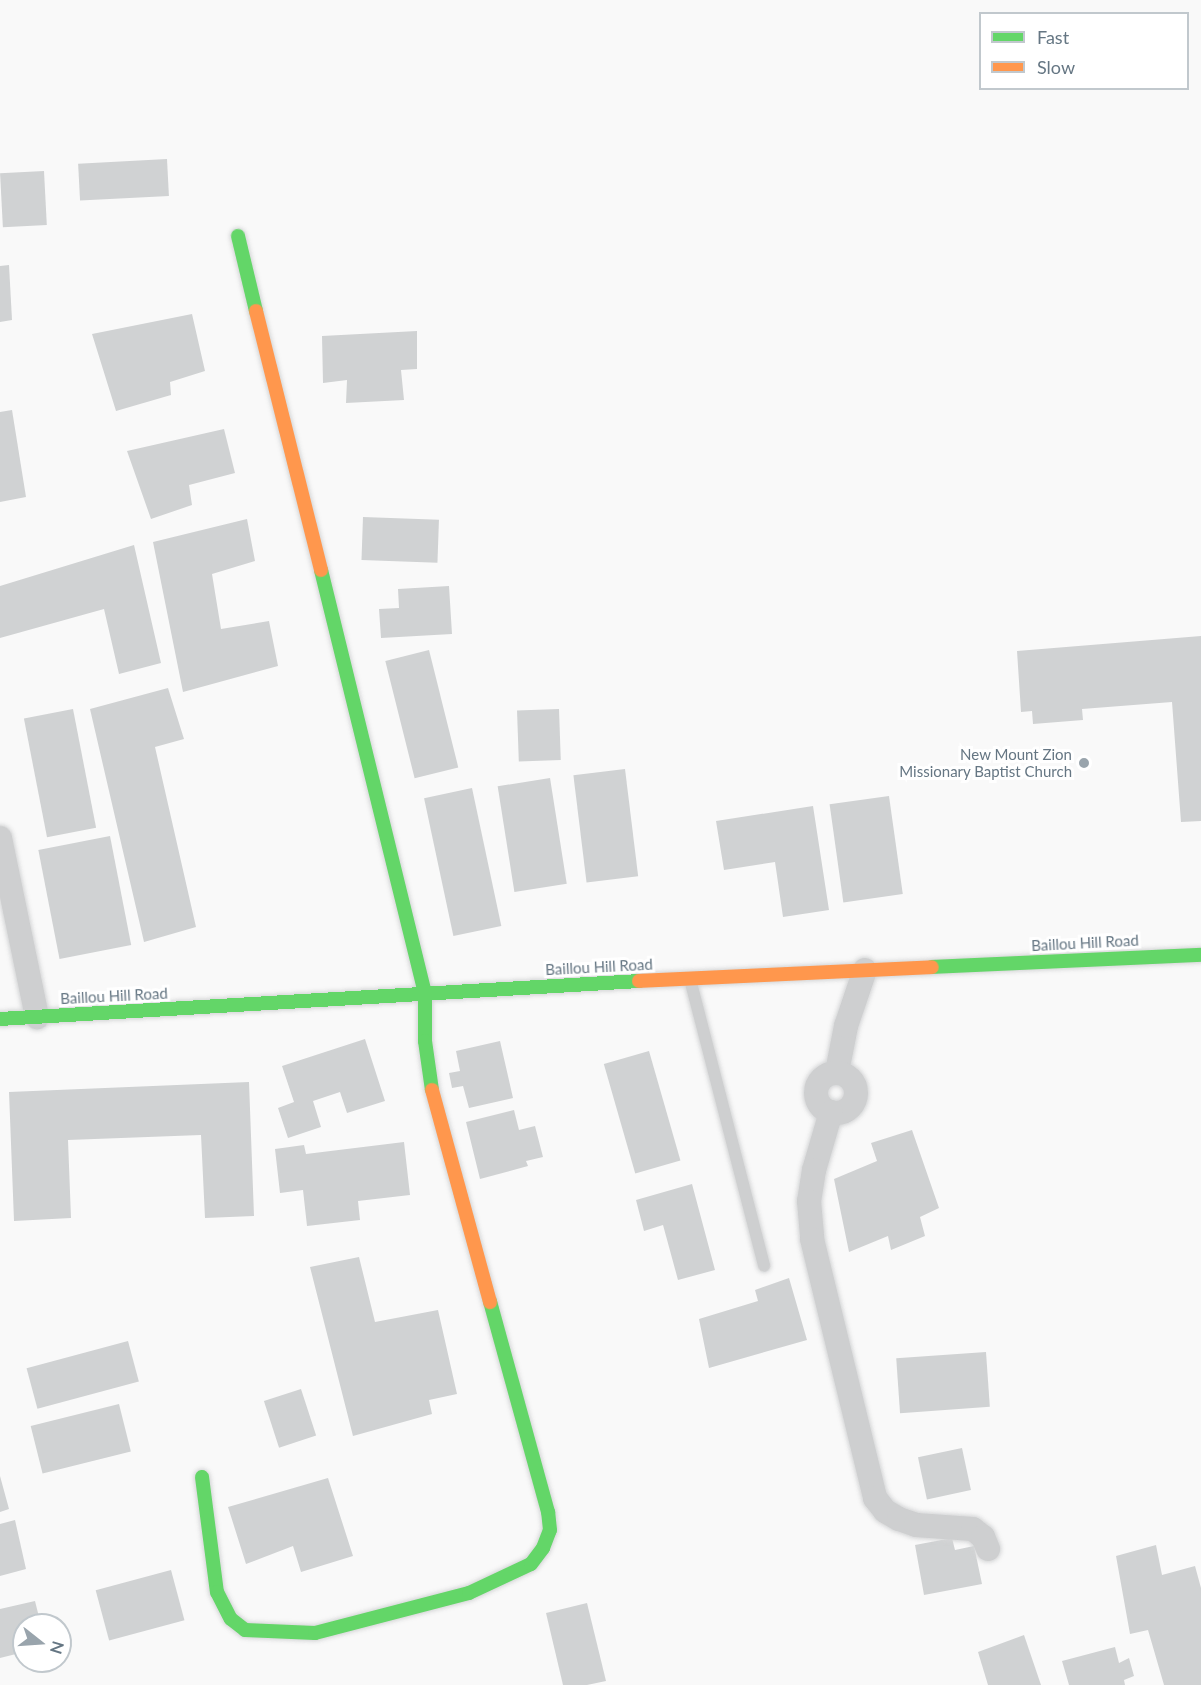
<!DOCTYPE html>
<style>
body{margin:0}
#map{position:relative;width:1201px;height:1685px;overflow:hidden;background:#f9f9f9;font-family:Lato,sans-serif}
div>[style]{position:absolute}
.building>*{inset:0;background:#d0d2d3;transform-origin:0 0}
.roads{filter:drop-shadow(0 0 2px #d5d6d7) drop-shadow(0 0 2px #d5d6d7)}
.lane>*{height:12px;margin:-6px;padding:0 6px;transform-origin:6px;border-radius:6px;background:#cecfd0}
.street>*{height:24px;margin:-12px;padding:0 12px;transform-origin:12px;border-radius:12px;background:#cecfd0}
.street>.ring{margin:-12px;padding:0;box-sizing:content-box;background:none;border:24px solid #cecfd0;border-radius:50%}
.fast>*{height:14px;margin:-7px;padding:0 7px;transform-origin:7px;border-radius:7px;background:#63d668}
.slow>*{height:14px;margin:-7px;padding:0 7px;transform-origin:7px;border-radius:7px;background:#ff974d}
.dots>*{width:16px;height:16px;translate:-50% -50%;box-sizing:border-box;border:3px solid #fff;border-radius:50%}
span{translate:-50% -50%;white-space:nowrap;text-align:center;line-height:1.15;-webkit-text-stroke:6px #fff;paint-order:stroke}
.poi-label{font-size:15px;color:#657683}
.right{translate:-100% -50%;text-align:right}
.street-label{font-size:15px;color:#657683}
.legend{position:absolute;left:979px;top:12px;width:210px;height:78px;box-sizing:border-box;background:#fff;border:2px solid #c1c8cd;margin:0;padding:8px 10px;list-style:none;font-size:18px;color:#657683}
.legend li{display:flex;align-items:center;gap:12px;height:30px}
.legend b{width:30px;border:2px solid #c1c8cd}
.north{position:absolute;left:12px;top:1613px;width:60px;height:60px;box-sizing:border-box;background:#fff;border:2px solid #c1c8cd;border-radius:50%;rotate:107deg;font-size:16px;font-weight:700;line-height:24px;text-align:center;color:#657683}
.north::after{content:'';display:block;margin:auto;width:21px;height:27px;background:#99a4ac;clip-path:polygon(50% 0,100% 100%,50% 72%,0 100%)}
</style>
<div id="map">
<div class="building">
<div style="left:167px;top:159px;width:37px;height:89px;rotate:87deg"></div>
<div style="left:44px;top:171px;width:54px;height:44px;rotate:87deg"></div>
<div style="clip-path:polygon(9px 265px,12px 320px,0 322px,0 266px)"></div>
<div style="clip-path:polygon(192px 314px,205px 371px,170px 382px,171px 395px,116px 411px,92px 334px)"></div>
<div style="clip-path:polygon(417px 331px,417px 369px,401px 370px,404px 400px,346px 403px,347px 380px,323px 383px,322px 336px)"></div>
<div style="clip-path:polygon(12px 410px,26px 497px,0 502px,0 412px)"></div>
<div style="clip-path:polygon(224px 429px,235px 473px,189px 485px,192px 505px,151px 519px,127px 451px)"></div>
<div style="left:363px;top:517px;width:76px;height:43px;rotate:2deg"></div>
<div style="clip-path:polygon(247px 519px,255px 561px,212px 574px,221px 629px,269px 621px,278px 666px,183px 692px,153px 542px)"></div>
<div style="clip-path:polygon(134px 545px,161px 663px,119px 674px,104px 609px,0 638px,0 586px)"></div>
<div style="clip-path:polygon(449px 586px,452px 634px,381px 638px,379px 609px,399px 608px,398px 589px)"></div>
<div style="clip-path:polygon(1201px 636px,1201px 821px,1181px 822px,1172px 702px,1082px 709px,1083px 720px,1033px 724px,1032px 711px,1021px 712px,1017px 651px)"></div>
<div style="left:429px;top:650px;width:121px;height:45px;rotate:76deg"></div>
<div style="clip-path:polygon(168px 688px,184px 739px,155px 747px,196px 927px,144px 942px,90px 709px)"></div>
<div style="left:73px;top:709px;width:121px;height:50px;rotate:79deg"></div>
<div style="left:559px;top:709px;width:51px;height:42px;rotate:88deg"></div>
<div style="left:625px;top:769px;width:108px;height:52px;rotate:83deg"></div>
<div style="left:550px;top:778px;width:107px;height:53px;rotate:81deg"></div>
<div style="left:472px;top:788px;width:141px;height:49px;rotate:78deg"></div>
<div style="left:889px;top:796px;width:99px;height:60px;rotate:82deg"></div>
<div style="clip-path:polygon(813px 806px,829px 910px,783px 917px,775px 862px,724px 870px,716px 821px)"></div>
<div style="left:110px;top:836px;width:111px;height:73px;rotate:79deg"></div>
<div style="clip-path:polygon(365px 1039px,385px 1101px,347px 1113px,340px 1092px,313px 1101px,321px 1127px,288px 1138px,278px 1108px,294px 1102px,282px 1066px)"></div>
<div style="clip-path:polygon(500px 1041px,513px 1098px,469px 1108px,463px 1086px,452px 1088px,449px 1073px,460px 1071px,456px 1051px)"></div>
<div style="left:649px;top:1051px;width:114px;height:47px;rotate:74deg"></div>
<div style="clip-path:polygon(249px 1082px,254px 1216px,205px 1218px,201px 1135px,68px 1140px,71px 1218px,14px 1221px,9px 1092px)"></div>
<div style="clip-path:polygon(514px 1110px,519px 1130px,535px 1126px,543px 1157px,526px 1161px,528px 1166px,480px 1179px,466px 1122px)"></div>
<div style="clip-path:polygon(912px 1130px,939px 1208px,920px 1217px,925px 1236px,891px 1250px,888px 1236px,849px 1252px,834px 1179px,877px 1161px,871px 1143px)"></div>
<div style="clip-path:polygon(404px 1142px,410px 1195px,358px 1201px,360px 1220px,307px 1226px,303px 1190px,280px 1193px,275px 1149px,304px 1145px,306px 1154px)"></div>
<div style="clip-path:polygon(692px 1184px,715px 1270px,678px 1280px,663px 1225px,644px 1231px,636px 1200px)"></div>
<div style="clip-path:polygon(359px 1257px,375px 1322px,438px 1310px,457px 1394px,429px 1400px,432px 1414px,353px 1436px,310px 1267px)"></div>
<div style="clip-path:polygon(789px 1278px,807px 1340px,709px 1368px,699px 1319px,758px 1301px,755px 1290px)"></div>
<div style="left:128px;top:1341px;width:42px;height:105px;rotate:75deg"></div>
<div style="left:986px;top:1352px;width:55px;height:90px;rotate:86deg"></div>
<div style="left:301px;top:1389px;width:49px;height:39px;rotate:72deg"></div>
<div style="left:119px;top:1404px;width:49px;height:91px;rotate:76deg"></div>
<div style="left:962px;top:1448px;width:43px;height:45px;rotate:78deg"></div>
<div style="clip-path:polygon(0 1476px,9px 1509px,0 1512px)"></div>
<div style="clip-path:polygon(328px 1478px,353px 1556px,301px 1572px,293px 1546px,246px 1564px,228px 1507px)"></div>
<div style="clip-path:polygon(15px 1520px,26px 1569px,0 1576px,0 1524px)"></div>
<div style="clip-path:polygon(952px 1538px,955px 1550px,974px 1546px,982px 1584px,924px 1595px,915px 1545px)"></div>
<div style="clip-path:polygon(1156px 1545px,1162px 1575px,1195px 1566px,1201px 1588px,1201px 1685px,1164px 1685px,1148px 1630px,1130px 1634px,1116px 1556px)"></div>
<div style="left:171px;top:1570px;width:52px;height:78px;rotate:75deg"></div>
<div style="clip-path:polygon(35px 1601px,41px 1625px,24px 1625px,24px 1652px,0 1658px,0 1609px)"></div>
<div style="clip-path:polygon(587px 1603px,606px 1681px,587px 1685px,563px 1685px,546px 1613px)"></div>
<div style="clip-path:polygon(1024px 1635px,1041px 1685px,988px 1685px,978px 1652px)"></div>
<div style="clip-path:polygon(1115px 1647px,1119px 1663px,1129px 1658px,1134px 1676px,1124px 1680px,1125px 1685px,1069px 1685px,1062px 1661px)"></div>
</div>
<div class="roads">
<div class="lane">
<div style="left:690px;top:979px;width:296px;rotate:75.5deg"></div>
</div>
<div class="street">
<div style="left:0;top:838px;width:183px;rotate:78.3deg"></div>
<div style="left:837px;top:1072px;width:47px;rotate:-78.9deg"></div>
<div style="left:846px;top:1026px;width:59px;rotate:-71.3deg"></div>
<div class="ring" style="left:816px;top:1073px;width:16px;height:16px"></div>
<div style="left:831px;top:1112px;width:60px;rotate:106.3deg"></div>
<div style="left:814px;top:1170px;width:31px;rotate:99deg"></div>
<div style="left:809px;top:1201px;width:38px;rotate:85deg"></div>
<div style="left:812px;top:1239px;width:267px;rotate:76.3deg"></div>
<div style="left:875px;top:1498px;width:16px;rotate:52deg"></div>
<div style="left:885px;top:1511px;width:16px;rotate:30deg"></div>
<div style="left:899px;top:1519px;width:18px;rotate:19deg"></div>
<div style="left:916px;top:1525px;width:57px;rotate:4deg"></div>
<div style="left:973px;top:1529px;width:13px;rotate:39deg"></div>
<div style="left:983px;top:1537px;width:13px;rotate:67deg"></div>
</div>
<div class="fast">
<div style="left:238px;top:236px;width:77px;rotate:76.5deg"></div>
<div style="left:321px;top:570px;width:437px;rotate:76.2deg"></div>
<div style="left:425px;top:994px;width:47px;rotate:90deg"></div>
<div style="left:425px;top:1041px;width:49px;rotate:81.9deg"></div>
<div style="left:932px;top:967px;width:269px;rotate:-2.6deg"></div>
<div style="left:0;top:1019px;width:640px;rotate:-3.4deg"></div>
<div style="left:202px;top:1477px;width:116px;rotate:82.6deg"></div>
<div style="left:217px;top:1592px;width:30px;rotate:63deg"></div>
<div style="left:231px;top:1619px;width:18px;rotate:38deg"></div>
<div style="left:245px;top:1630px;width:70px;rotate:2.5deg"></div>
<div style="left:315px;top:1633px;width:159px;rotate:-14.6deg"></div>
<div style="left:469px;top:1593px;width:68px;rotate:-25.1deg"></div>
<div style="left:531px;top:1564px;width:20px;rotate:-53deg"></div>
<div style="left:543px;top:1548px;width:19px;rotate:-69deg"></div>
<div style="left:550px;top:1530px;width:18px;rotate:-96deg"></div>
<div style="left:548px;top:1512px;width:218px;rotate:-105.4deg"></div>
</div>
<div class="slow">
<div style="left:256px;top:311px;width:267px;rotate:75.9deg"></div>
<div style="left:639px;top:981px;width:293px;rotate:-2.7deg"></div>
<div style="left:432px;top:1090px;width:220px;rotate:74.7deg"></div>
</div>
</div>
<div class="dots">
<div style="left:1084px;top:763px;background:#99a4ac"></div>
</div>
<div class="poi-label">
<span class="right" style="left:1072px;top:763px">New Mount Zion<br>Missionary Baptist Church</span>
</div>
<div class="street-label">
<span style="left:1085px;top:943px;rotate:-3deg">Baillou Hill Road</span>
<span style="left:599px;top:967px;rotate:-3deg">Baillou Hill Road</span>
<span style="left:114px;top:996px;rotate:-3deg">Baillou Hill Road</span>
</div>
<ul class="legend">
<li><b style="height:8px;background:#63d668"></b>Fast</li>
<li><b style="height:8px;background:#ff974d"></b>Slow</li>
</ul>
<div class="north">N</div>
</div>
